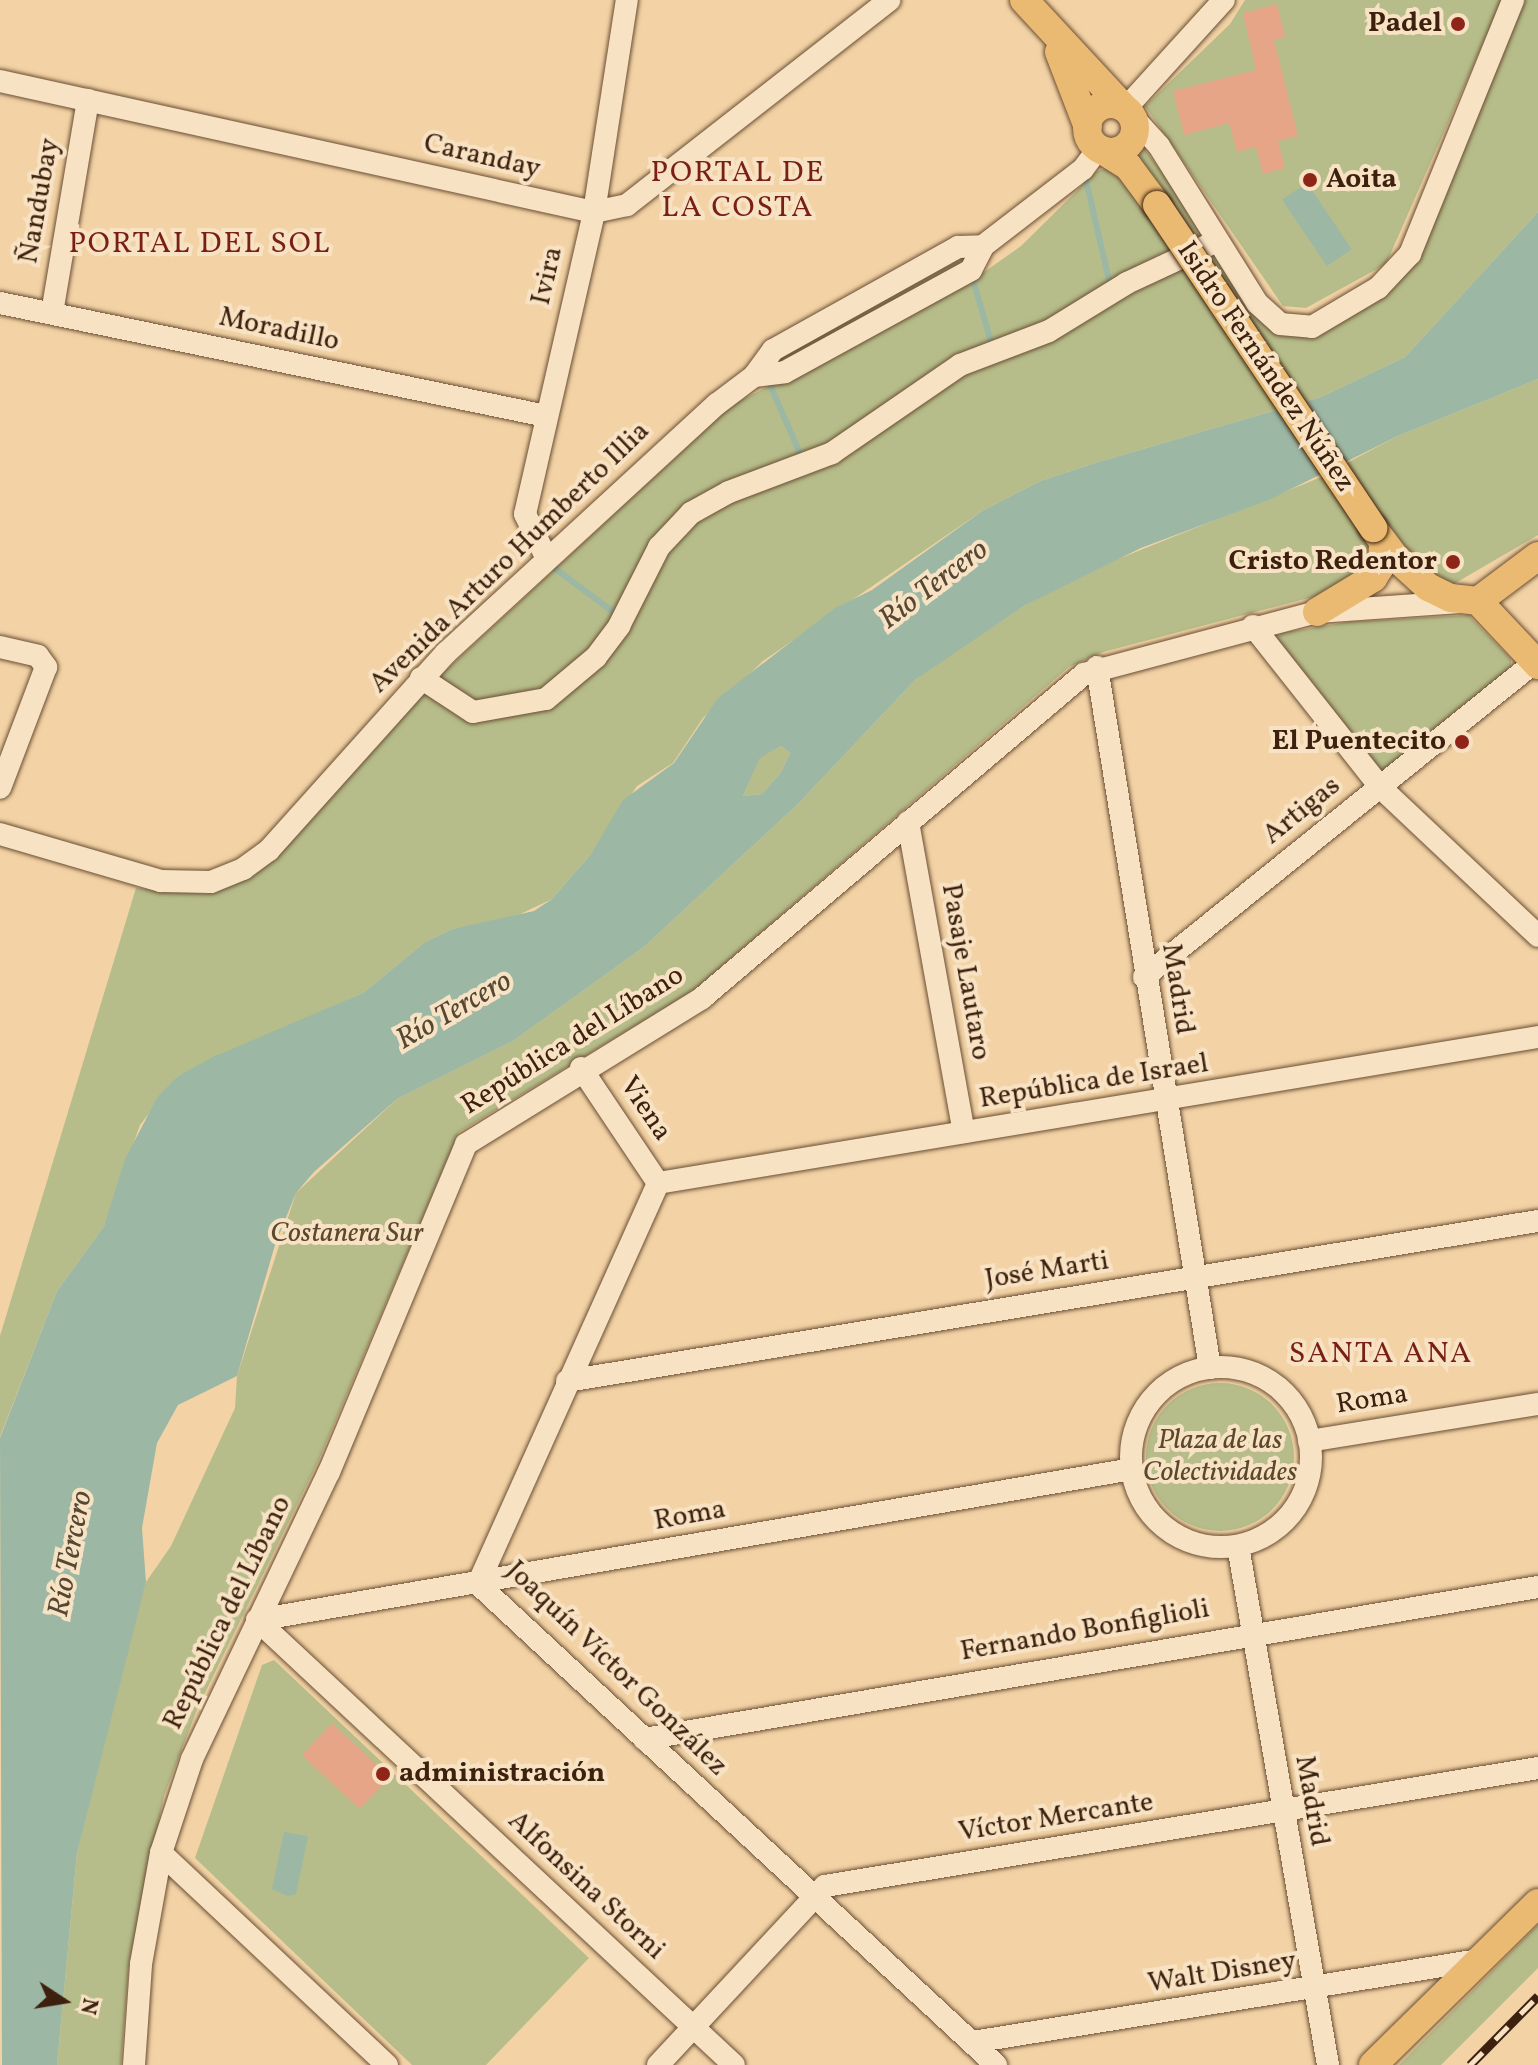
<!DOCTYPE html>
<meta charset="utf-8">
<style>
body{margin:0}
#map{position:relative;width:1538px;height:2065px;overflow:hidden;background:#f3d3a5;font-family:Vollkorn,serif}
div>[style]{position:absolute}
.green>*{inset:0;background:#b6bd8a}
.round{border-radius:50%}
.water>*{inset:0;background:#9cb8a4;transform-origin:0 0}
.stream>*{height:6px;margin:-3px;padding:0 3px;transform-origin:3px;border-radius:3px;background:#9cb8a4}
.building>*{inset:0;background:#e5a586;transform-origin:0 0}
.roads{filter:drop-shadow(0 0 2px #6a4e34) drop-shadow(0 0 2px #6a4e34)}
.minor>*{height:22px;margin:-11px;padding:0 11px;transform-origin:11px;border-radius:11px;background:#f7e2c4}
.minor>.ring{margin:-11px;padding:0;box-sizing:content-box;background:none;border:22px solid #f7e2c4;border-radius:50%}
.major>*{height:28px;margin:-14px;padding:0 14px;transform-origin:14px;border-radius:14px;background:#eaba72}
.major>.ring{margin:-14px;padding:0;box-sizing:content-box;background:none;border:28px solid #eaba72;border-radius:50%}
.rail>*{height:9px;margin-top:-4.5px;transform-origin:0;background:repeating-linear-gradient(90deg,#f7e2c4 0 18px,#3d210e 0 36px);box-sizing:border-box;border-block:2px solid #3d210e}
.bridges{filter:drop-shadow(0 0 2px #3d210e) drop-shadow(0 0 2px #3d210e)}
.major-bridge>*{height:28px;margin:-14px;padding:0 14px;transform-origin:14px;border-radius:14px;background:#eaba72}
.dots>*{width:22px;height:22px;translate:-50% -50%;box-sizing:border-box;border:4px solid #f7e2c4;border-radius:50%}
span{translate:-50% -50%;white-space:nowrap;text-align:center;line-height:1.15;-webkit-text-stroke:8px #f7e2c4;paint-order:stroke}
.poi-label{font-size:28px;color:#3d210e;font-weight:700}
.right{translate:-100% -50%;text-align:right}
.left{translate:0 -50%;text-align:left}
.street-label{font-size:28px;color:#3d210e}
.park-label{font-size:28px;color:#5b482d;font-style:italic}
.neighbourhood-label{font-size:30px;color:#7a1f14;letter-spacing:2px}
.water-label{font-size:30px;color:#554734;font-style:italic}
.north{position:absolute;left:24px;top:1961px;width:80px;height:80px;-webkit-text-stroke:6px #f7e2c4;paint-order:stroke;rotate:102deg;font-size:22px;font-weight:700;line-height:32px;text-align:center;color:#3d210e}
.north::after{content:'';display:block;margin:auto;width:28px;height:36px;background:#3d210e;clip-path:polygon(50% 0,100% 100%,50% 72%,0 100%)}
</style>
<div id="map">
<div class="green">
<div style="clip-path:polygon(1245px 0,1502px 0,1386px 264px,1306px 308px,1283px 306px,1145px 106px,1230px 24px)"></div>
<div style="clip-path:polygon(1520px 0,1538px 0,1538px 212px,1405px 357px,1321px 397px,1095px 463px,1040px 481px,982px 511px,763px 661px,703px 718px,673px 763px,637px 786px,591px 854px,552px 899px,512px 918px,452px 929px,425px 942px,363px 993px,178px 1076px,140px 1125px,104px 1226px,57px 1291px,0 1437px,0 1336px,136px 888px,206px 894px,260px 871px,430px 685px,732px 405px,973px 280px,1021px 246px,1097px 171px,1137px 159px,1142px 146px,1287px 333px,1380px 293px)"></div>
<div style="clip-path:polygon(957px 259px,961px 264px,780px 361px,780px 358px)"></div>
<div style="clip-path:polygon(1538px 379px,1538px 535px,1452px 585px,1405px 555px,1341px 466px,1398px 436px)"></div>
<div style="clip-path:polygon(1324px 476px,1371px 540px,1362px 569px,1320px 595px,1103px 652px,1069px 667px,694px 990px,459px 1132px,318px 1462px,198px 1707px,164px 1796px,129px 1963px,121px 2065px,57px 2065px,77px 1853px,118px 1678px,146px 1582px,171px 1546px,235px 1408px,237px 1376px,296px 1193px,397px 1099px,513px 1041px,644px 947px,798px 804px,915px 680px,948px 656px,1024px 606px,1101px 566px)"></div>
<div style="clip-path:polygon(1468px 615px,1511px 659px,1511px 670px,1385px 771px,1381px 771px,1276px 641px,1281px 633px,1348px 622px)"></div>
<div style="clip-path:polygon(781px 746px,790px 753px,781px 772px,762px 794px,743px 796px,760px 757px)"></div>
<div class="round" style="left:1146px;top:1383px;width:148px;height:148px"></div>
<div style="clip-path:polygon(274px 1660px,589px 1958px,486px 2065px,412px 2065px,195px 1858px,262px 1665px)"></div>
<div style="clip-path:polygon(1538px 1925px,1538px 1968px,1441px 2065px,1399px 2065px)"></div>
</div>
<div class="water">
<div style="left:1307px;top:183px;width:80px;height:30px;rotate:56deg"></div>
<div style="clip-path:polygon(evenodd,1538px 212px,1538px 379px,1398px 436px,1271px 499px,1141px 548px,1024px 606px,915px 680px,798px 804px,644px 947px,513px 1041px,397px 1099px,314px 1172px,296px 1193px,275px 1245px,237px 1376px,178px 1405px,157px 1443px,142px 1528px,146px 1582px,77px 1853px,57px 2065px,2px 2065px,0 1438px,57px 1291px,104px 1226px,125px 1159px,158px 1096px,178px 1076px,213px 1057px,363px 993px,425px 942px,452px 929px,534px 911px,552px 899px,591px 854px,623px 800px,674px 763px,718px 698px,835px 608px,872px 590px,982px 511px,1040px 481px,1095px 463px,1321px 397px,1405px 357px,1538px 212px,781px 746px,790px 753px,781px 772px,762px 794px,743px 796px,760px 758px,781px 746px)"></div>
<div style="clip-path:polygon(284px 1832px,308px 1836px,296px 1894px,288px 1896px,272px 1889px)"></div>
</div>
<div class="stream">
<div style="left:1086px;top:180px;width:112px;rotate:77.1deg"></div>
<div style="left:973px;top:280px;width:68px;rotate:73.7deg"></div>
<div style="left:771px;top:387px;width:75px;rotate:66.5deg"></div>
<div style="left:553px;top:567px;width:74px;rotate:36.7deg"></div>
</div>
<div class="building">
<div style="clip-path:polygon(1277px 4px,1285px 37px,1274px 40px,1298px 136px,1278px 141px,1285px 168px,1263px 174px,1256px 147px,1237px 152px,1229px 123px,1184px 135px,1173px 91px,1256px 70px,1243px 13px)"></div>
<div style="left:332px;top:1723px;width:79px;height:44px;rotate:43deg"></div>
</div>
<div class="roads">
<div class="minor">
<div style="left:0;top:81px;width:608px;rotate:12.44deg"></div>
<div style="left:594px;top:212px;width:34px;rotate:-12deg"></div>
<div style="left:627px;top:205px;width:333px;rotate:-38deg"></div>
<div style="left:1125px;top:109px;width:147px;rotate:-47.8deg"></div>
<div style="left:1132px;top:116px;width:40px;rotate:48deg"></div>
<div style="left:1159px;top:146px;width:185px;rotate:58deg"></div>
<div style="left:1257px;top:303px;width:31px;rotate:42deg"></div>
<div style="left:1280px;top:324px;width:32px;rotate:5deg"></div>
<div style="left:1312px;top:327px;width:77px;rotate:-30.6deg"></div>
<div style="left:1378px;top:288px;width:47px;rotate:-46.7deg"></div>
<div style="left:1410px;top:254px;width:274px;rotate:-67.9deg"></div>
<div style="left:0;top:303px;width:558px;rotate:11.69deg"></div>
<div style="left:52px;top:313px;width:216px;rotate:-80.4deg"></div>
<div style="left:754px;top:376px;width:31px;rotate:-7deg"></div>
<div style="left:785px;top:372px;width:212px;rotate:-28.7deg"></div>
<div style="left:971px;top:270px;width:27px;rotate:-63deg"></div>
<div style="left:983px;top:246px;width:126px;rotate:-37.6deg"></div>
<div style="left:1083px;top:169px;width:26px;rotate:-53deg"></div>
<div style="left:547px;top:559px;width:50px;rotate:-116.1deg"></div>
<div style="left:525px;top:514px;width:310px;rotate:-77.1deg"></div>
<div style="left:594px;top:212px;width:215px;rotate:-81.2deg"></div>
<div style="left:1253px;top:626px;width:205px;rotate:51.7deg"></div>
<div style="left:1380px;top:787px;width:217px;rotate:43.3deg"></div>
<div style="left:0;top:647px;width:39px;rotate:13deg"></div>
<div style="left:38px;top:656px;width:14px;rotate:54deg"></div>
<div style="left:46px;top:667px;width:129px;rotate:110.8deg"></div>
<div style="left:1097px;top:667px;width:710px;rotate:80.84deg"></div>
<div style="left:421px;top:678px;width:62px;rotate:33.2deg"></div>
<div style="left:473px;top:712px;width:74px;rotate:-10.1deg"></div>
<div style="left:546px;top:699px;width:65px;rotate:-40deg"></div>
<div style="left:596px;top:657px;width:39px;rotate:-53deg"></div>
<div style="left:619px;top:626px;width:89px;rotate:-63.1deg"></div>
<div style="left:659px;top:547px;width:47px;rotate:-46.7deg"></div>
<div style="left:691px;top:513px;width:43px;rotate:-28.9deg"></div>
<div style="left:729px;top:492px;width:110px;rotate:-20.7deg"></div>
<div style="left:832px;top:453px;width:155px;rotate:-34.5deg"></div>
<div style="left:960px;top:365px;width:95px;rotate:-20.9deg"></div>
<div style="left:1049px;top:331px;width:92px;rotate:-31.6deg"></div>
<div style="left:1127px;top:283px;width:99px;rotate:-25deg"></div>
<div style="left:908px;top:822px;width:315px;rotate:79.8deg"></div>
<div style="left:0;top:834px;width:168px;rotate:16.3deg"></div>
<div style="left:161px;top:881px;width:50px;rotate:1.1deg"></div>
<div style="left:211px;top:882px;width:35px;rotate:-22deg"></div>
<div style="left:243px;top:869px;width:32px;rotate:-36deg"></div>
<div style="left:269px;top:850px;width:265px;rotate:-48.1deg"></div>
<div style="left:446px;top:653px;width:368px;rotate:-42.6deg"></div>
<div style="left:717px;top:404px;width:46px;rotate:-37.1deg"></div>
<div style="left:754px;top:376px;width:32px;rotate:-54deg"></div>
<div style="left:773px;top:350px;width:212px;rotate:-29.1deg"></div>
<div style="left:958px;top:247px;width:25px;rotate:-2deg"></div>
<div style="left:1144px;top:977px;width:502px;rotate:-38.86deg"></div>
<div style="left:581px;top:1068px;width:138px;rotate:56.2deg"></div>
<div style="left:658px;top:1183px;width:892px;rotate:-9.42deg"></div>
<div class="ring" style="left:1131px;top:1367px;width:158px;height:158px"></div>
<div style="left:567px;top:1381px;width:984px;rotate:-9.36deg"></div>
<div style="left:1309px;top:1441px;width:232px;rotate:-9.2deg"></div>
<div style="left:1238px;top:1546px;width:527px;rotate:80.16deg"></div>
<div style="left:478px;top:1584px;width:707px;rotate:42.88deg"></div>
<div style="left:478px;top:1584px;width:440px;rotate:-65.8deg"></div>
<div style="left:257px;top:1620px;width:888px;rotate:-9.79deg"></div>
<div style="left:257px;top:1620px;width:652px;rotate:43.01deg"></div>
<div style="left:644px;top:1739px;width:907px;rotate:-9.65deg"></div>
<div style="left:161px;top:1853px;width:310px;rotate:43.2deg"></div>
<div style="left:973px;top:2042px;width:513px;rotate:-9.21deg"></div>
<div style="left:134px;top:2065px;width:101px;rotate:-86deg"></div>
<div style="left:141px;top:1964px;width:113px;rotate:-79.8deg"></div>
<div style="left:161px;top:1853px;width:99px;rotate:-71.7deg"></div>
<div style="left:192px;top:1759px;width:318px;rotate:-64.5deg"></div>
<div style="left:329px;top:1472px;width:355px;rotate:-67.3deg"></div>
<div style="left:466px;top:1144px;width:278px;rotate:-31.7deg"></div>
<div style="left:702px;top:998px;width:501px;rotate:-40.3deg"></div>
<div style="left:1084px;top:674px;width:241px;rotate:-14.9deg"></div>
<div style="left:1317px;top:612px;width:143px;rotate:-4deg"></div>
<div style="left:658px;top:2065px;width:245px;rotate:-47deg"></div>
<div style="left:825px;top:1886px;width:723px;rotate:-9.4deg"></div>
</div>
<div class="major">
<div style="left:1024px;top:0;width:146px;rotate:47.2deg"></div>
<div style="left:1059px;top:52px;width:80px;rotate:68.9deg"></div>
<div class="ring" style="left:1087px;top:104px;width:20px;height:20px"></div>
<div style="left:1102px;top:150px;width:31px;rotate:32deg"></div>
<div style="left:1128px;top:166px;width:49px;rotate:53.4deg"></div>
<div style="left:1373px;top:528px;width:35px;rotate:53deg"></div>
<div style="left:1394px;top:556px;width:46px;rotate:42.4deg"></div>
<div style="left:1428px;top:587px;width:25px;rotate:26deg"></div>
<div style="left:1451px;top:598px;width:27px;rotate:6deg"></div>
<div style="left:1478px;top:601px;width:88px;rotate:46.8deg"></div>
<div style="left:1478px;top:601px;width:75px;rotate:-36.9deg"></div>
<div style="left:1317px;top:612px;width:66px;rotate:-31.3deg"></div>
<div style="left:1373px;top:578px;width:17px;rotate:-57deg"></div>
<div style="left:1382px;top:564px;width:21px;rotate:-87deg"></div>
<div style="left:1373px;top:2065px;width:231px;rotate:-44.5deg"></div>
</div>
</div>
<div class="rail">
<div style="left:1470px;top:2065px;width:97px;rotate:-45.4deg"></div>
</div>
<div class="bridges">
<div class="major-bridge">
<div style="left:1157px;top:205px;width:389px;rotate:56.2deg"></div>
</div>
</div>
<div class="dots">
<div style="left:1458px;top:24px;background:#8f2418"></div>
<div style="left:1310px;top:180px;background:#8f2418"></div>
<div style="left:1453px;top:562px;background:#8f2418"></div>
<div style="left:1462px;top:742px;background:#8f2418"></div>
<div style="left:383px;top:1774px;background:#8f2418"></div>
</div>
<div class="poi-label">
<span class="right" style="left:1442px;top:24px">Padel</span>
<span class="left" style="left:1326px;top:180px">Aoita</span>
<span class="right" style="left:1437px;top:562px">Cristo Redentor</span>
<span class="right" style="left:1446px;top:742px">El Puentecito</span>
<span class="left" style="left:399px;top:1774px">administración</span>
</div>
<div class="street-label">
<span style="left:482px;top:157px;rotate:13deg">Caranday</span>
<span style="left:40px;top:201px;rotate:-80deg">Ñandubay</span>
<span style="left:548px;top:276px;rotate:-77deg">Ivira</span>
<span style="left:279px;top:330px;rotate:12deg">Moradillo</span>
<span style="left:1265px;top:367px;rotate:56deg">Isidro Fernández Núñez</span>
<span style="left:510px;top:558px;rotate:-44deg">Avenida Arturo Humberto Illia</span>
<span style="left:1302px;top:811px;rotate:-39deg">Artigas</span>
<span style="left:965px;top:972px;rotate:80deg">Pasaje Lautaro</span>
<span style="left:1177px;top:989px;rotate:81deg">Madrid</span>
<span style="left:573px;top:1041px;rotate:-32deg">República del Líbano</span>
<span style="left:1094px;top:1082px;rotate:-9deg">República de Israel</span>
<span style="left:645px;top:1109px;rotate:56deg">Viena</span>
<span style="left:1047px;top:1271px;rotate:-9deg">José Marti</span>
<span style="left:1372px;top:1400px;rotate:-9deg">Roma</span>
<span style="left:690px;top:1516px;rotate:-10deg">Roma</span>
<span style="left:228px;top:1613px;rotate:-64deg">República del Líbano</span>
<span style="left:1085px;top:1631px;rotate:-10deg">Fernando Bonfiglioli</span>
<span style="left:616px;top:1669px;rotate:44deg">Joaquín Víctor González</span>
<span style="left:1311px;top:1801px;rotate:80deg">Madrid</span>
<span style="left:1056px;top:1818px;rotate:-9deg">Víctor Mercante</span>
<span style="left:586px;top:1886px;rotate:43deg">Alfonsina Storni</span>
<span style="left:1222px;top:1973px;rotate:-9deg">Walt Disney</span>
</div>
<div class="park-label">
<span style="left:347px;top:1234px">Costanera Sur</span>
<span style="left:1220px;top:1457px">Plaza de las<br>Colectividades</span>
</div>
<div class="neighbourhood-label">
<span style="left:738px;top:190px">PORTAL DE<br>LA COSTA</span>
<span style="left:200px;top:244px">PORTAL DEL SOL</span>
<span style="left:1381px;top:1354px">SANTA ANA</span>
</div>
<div class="water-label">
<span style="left:934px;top:585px;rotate:-37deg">Río Tercero</span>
<span style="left:454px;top:1011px;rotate:-30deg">Río Tercero</span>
<span style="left:71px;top:1554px;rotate:-79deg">Río Tercero</span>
</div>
<div class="north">N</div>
</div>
